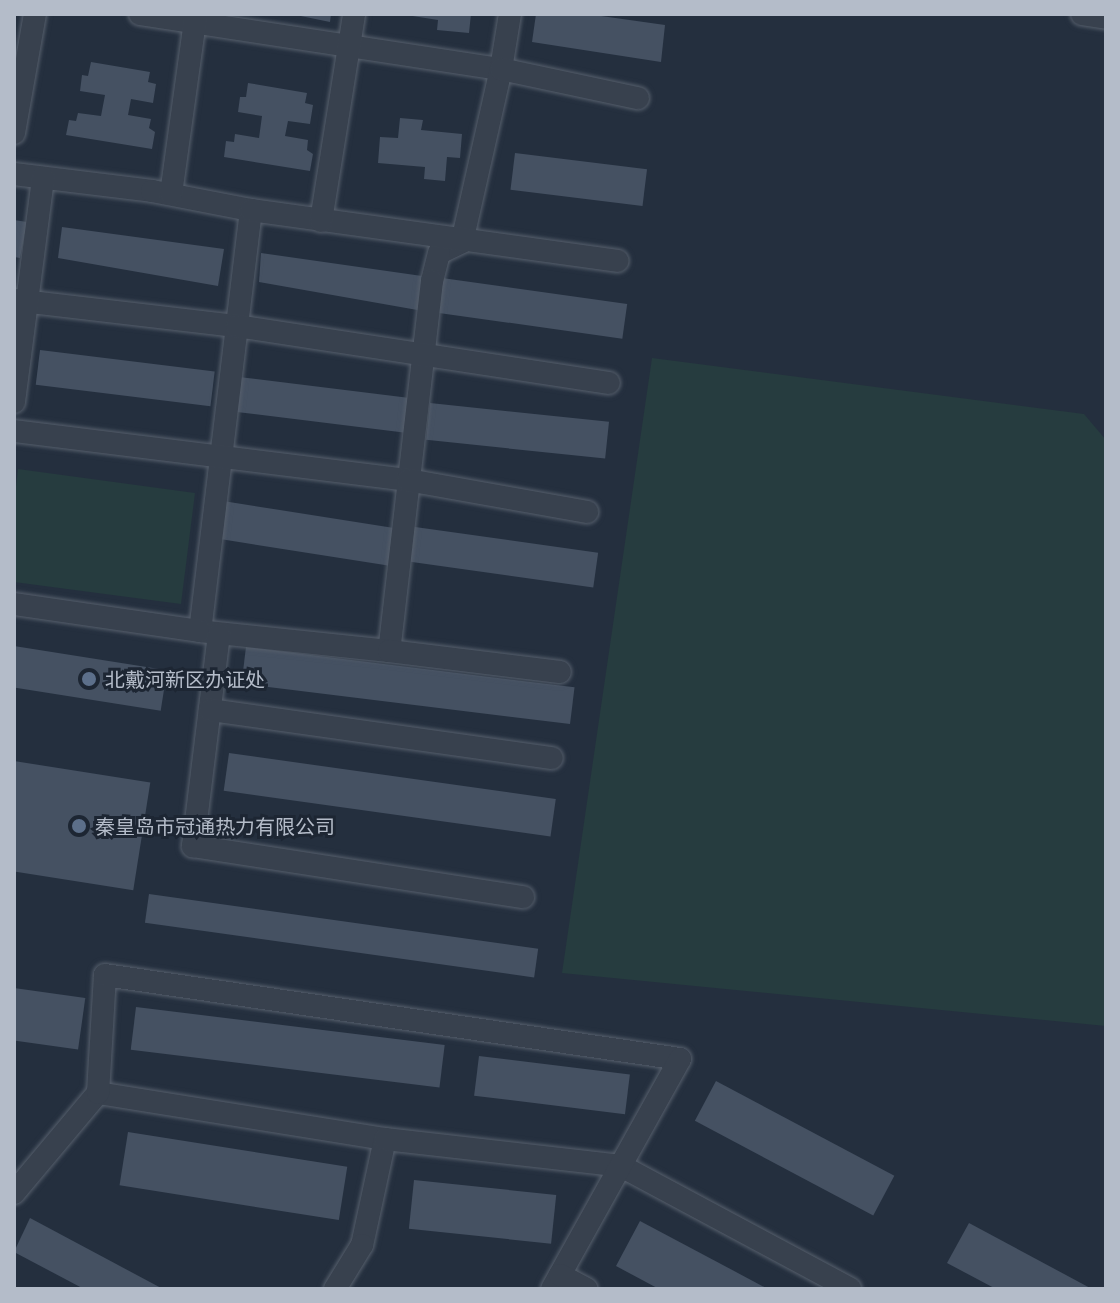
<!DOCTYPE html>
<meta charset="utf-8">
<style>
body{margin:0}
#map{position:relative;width:1120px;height:1303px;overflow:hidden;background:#242f3e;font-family:Commissioner,"Noto Sans SC",sans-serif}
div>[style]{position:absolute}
.green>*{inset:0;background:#263c3f}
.building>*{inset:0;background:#455162;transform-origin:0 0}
.roads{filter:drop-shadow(0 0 2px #565f6c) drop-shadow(0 0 2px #565f6c)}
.minor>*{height:22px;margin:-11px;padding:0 11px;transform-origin:11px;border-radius:11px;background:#38414e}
.dots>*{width:22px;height:22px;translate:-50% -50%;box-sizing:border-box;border:4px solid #1d2633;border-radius:50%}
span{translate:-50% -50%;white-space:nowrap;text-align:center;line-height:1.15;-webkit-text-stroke:6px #1d2633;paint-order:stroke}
.poi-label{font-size:20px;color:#b4bcc9}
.left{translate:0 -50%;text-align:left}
.frame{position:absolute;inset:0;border:16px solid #b4bcc9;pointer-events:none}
</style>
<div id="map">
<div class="green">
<div style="clip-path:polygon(652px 358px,1084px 414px,1106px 440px,1106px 1026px,562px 973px)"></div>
<div style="clip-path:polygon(18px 469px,195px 493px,181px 604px,14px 582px,14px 503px)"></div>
</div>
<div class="building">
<div style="clip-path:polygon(291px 14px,331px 14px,330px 22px)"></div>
<div style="clip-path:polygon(400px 14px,471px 14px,469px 33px,437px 30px,438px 20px)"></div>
<div style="clip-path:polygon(536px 14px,587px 14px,665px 25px,661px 62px,532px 42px)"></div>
<div style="clip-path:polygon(91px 62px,150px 72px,148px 82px,156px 84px,153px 103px,131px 99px,128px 115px,151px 119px,149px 128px,155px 132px,152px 149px,66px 135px,69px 120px,76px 121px,78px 113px,101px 116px,105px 95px,80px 91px,82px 75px,88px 76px)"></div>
<div style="clip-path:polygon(248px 83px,307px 93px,305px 103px,313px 105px,310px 124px,288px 121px,285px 136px,308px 140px,307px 150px,313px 154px,310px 171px,224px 157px,226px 141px,234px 142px,235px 134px,259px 138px,262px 116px,238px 112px,240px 97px,246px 97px)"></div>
<div style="clip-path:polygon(400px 118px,423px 120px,421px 130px,462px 134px,460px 158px,447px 157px,445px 181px,424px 179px,425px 167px,378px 163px,380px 137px,398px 138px)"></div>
<div style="left:515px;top:153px;width:133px;height:37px;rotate:7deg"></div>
<div style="clip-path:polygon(14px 220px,27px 222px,20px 258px,14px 257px)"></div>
<div style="clip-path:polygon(62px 227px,224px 249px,218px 286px,58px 258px)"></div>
<div style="clip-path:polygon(261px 253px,429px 277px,423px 311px,259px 282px)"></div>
<div style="left:442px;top:278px;width:187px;height:35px;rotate:8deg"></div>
<div style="left:40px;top:350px;width:176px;height:35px;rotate:7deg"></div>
<div style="left:239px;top:377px;width:170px;height:35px;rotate:7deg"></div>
<div style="left:430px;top:403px;width:180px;height:37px;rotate:6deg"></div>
<div style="left:223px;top:501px;width:173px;height:38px;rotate:9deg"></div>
<div style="left:408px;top:526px;width:192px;height:35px;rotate:8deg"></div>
<div style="left:14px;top:646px;width:155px;height:41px;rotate:9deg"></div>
<div style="left:246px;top:647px;width:331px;height:37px;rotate:7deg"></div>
<div style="left:229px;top:753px;width:330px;height:38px;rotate:8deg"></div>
<div style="left:14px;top:761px;width:138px;height:109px;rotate:9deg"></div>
<div style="left:149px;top:894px;width:393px;height:29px;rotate:8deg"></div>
<div style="left:14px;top:988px;width:72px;height:52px;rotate:8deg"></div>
<div style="left:136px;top:1007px;width:311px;height:43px;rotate:7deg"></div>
<div style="left:479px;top:1056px;width:152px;height:40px;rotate:7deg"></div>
<div style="left:716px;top:1081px;width:202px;height:45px;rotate:28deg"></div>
<div style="left:128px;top:1132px;width:222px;height:54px;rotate:9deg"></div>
<div style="left:414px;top:1180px;width:143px;height:49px;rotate:6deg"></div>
<div style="clip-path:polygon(30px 1218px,163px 1289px,84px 1289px,14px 1252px)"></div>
<div style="clip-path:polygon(640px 1221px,768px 1289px,659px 1289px,616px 1266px)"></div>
<div style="clip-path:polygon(969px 1223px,1092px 1289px,996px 1289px,947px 1263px)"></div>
</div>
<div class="roads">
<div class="minor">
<div style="left:140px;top:14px;width:365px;rotate:8.7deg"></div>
<div style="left:501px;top:69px;width:177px;rotate:102.7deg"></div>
<div style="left:462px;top:242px;width:25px;rotate:154deg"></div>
<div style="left:439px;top:253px;width:29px;rotate:104deg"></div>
<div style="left:432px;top:281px;width:372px;rotate:96.6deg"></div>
<div style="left:389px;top:651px;width:190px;rotate:-174deg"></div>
<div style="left:510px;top:14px;width:56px;rotate:99.3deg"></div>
<div style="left:501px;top:69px;width:140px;rotate:12deg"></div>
<div style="left:1082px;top:14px;width:24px;rotate:9deg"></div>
<div style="left:14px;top:133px;width:121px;rotate:-80deg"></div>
<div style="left:14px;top:174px;width:139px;rotate:7deg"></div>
<div style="left:152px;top:191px;width:101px;rotate:10.9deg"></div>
<div style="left:251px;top:210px;width:424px;rotate:96.9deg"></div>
<div style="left:200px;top:631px;width:188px;rotate:-171.7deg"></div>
<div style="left:171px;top:194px;width:182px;rotate:-82.1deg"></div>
<div style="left:251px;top:210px;width:370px;rotate:7.9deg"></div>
<div style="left:321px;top:221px;width:210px;rotate:-80.9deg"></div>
<div style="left:14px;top:300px;width:225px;rotate:6.7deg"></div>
<div style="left:237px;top:326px;width:376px;rotate:8.7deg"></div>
<div style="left:14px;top:402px;width:226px;rotate:-82.6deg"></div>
<div style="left:14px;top:431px;width:397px;rotate:7.1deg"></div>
<div style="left:408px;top:480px;width:182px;rotate:10.1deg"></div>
<div style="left:219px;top:634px;width:214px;rotate:97deg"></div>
<div style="left:193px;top:846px;width:334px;rotate:8.8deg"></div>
<div style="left:389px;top:651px;width:172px;rotate:7deg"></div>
<div style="left:210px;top:710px;width:345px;rotate:8deg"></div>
<div style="left:98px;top:1093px;width:291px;rotate:9.1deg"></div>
<div style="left:385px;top:1139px;width:108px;rotate:102.2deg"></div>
<div style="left:362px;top:1245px;width:52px;rotate:121.5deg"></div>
<div style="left:385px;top:1139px;width:238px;rotate:6.5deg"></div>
<div style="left:621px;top:1166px;width:260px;rotate:28.2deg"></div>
<div style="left:14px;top:1193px;width:131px;rotate:-50deg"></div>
<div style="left:98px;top:1093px;width:118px;rotate:-86.6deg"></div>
<div style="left:105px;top:975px;width:581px;rotate:8.31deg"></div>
<div style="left:680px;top:1059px;width:263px;rotate:119.1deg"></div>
<div style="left:560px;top:1275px;width:30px;rotate:28deg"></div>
</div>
</div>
<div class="dots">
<div style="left:89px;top:679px;background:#5c6f8a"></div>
<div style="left:79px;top:826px;background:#5c6f8a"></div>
</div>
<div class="poi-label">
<span class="left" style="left:105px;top:679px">北戴河新区办证处</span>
<span class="left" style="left:95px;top:826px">秦皇岛市冠通热力有限公司</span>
</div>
<div class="frame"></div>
</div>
